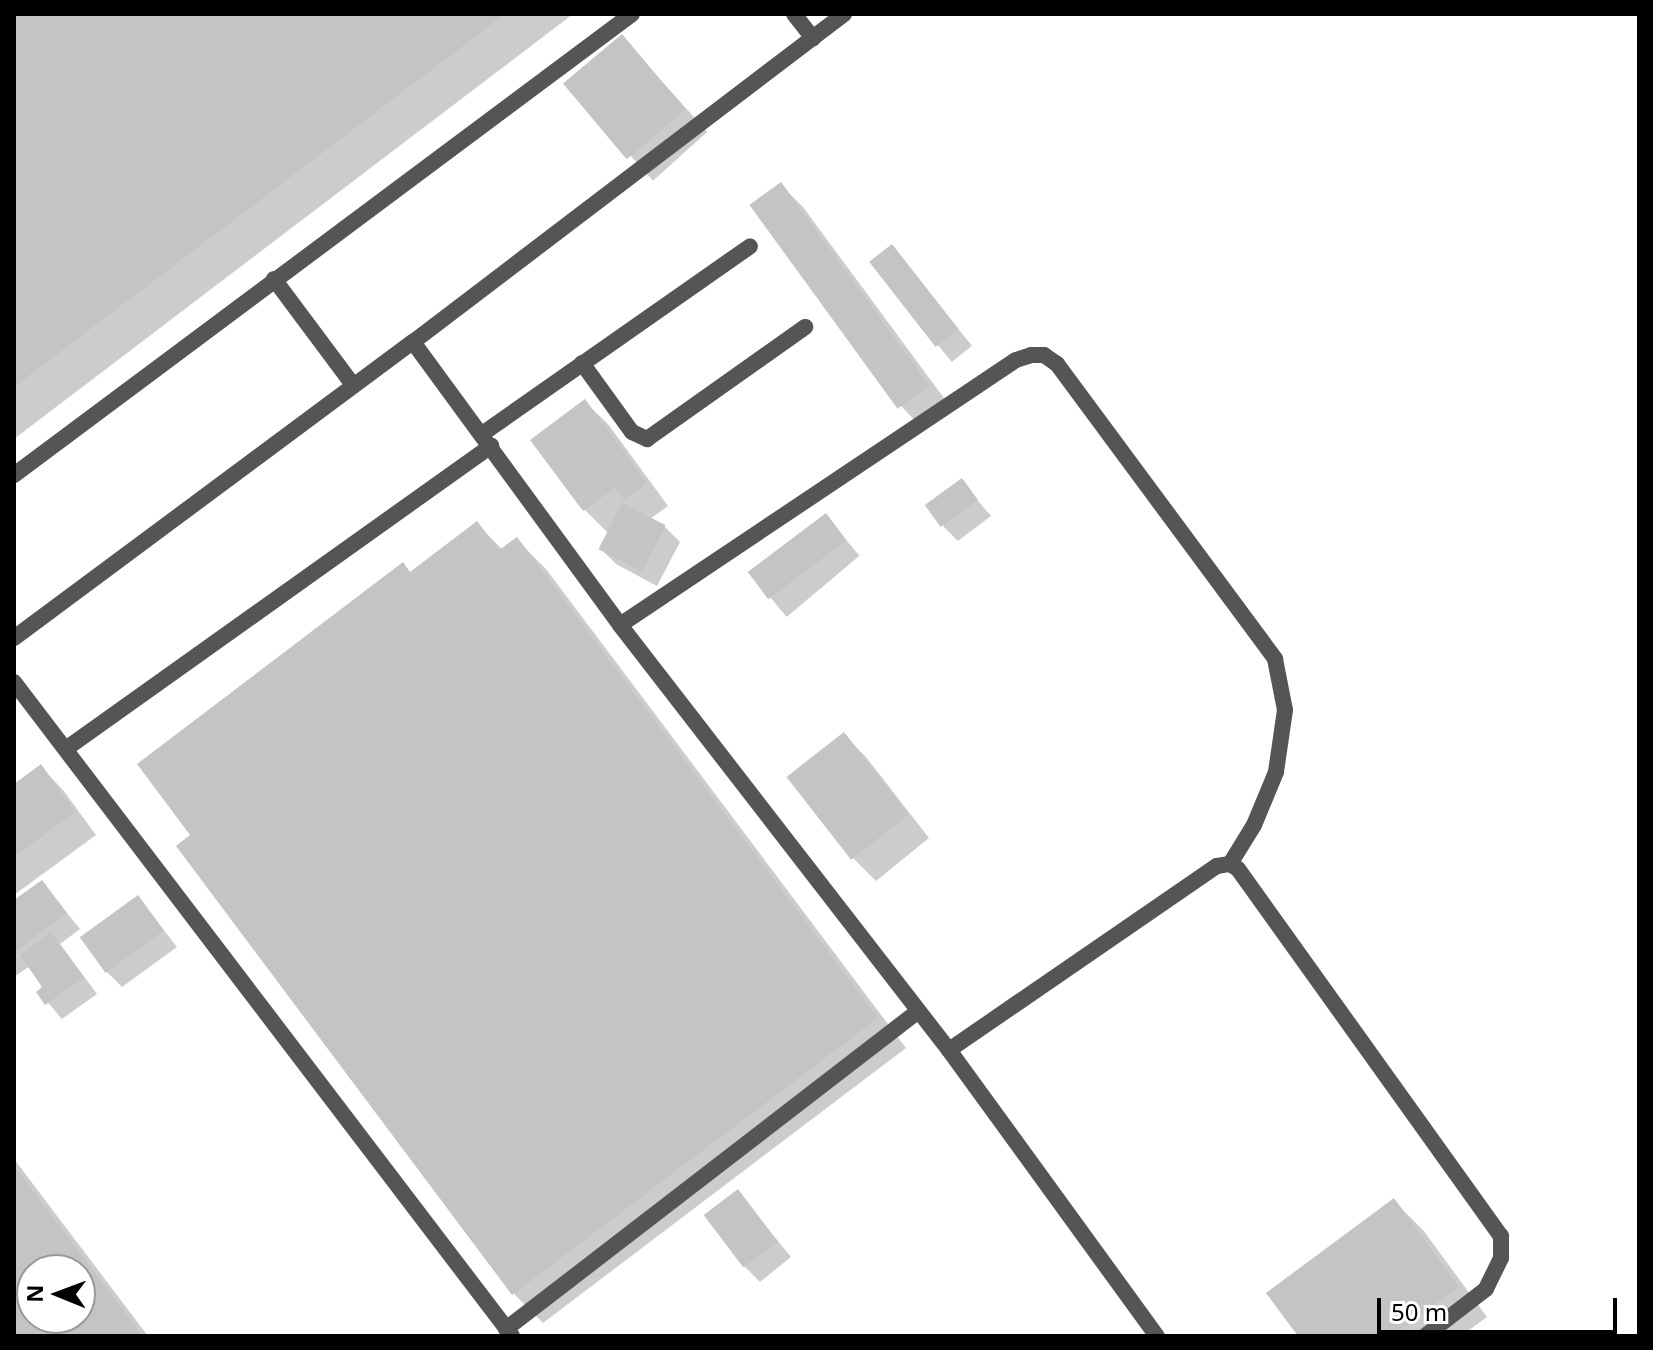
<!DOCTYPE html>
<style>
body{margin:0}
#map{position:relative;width:1653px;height:1350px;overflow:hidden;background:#fff;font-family:"Noto Sans",sans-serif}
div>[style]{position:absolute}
.shadow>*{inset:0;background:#0003;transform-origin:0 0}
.building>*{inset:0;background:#c4c4c4;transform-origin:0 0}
.lane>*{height:16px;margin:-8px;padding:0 8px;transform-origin:8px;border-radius:8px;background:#555}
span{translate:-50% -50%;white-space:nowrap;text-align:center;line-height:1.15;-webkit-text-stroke:6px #fff;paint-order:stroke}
.frame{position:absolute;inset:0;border:16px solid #000;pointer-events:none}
.north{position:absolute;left:16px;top:1254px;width:80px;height:80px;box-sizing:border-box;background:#fff;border:2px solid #999;border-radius:50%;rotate:271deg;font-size:22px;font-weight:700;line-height:32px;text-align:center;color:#000}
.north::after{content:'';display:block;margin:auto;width:28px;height:36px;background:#000;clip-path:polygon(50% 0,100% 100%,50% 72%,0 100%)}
.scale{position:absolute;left:1377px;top:1298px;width:240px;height:36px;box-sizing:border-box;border:4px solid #000;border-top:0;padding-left:10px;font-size:24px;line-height:28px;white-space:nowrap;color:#000;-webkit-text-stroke:6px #fff;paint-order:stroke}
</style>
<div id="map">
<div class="shadow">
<div style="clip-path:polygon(14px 14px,573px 14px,14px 439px)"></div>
<div style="left:621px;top:36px;width:129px;height:73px;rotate:48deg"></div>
<div style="clip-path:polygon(781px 185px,803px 207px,952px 409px,924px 430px,902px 407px)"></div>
<div style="left:892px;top:247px;width:127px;height:26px;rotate:51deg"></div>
<div style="clip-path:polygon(585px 402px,608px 424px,668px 506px,650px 519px,665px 527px,680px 542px,657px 586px,616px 564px,601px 549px,609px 534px,585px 510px,533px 440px)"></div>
<div style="clip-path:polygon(961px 481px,991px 516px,958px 541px,943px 526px)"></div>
<div style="left:826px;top:516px;width:52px;height:95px;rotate:50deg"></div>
<div style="clip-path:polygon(477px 524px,503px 550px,516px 539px,546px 569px,906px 1048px,543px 1323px,514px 1294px,178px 846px,192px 836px,411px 574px)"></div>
<div style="clip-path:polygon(844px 735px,866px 757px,929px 838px,876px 881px,853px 858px,790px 777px)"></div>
<div style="clip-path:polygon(41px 767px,63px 790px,96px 835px,14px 895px,14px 787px)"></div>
<div style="clip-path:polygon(42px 882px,80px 929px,60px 944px,97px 994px,62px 1019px,39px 992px,45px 988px,30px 966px,14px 977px,14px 903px)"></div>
<div style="clip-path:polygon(138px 897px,177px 947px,122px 987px,107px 972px)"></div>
<div style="clip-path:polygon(evenodd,14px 1159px,148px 1336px,14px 1336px,14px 1159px,32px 1270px,80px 1270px,80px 1318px,32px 1318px,32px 1270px)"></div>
<div style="clip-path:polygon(738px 1192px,791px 1257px,760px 1282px,745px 1267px)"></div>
<div style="clip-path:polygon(1394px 1201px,1423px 1230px,1487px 1317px,1461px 1336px,1300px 1336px)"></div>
</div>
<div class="building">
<div style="clip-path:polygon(14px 14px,505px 14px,14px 387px)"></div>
<div style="left:622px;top:34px;width:99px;height:77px;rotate:50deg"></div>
<div style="left:781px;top:182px;width:252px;height:39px;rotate:54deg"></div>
<div style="left:892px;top:244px;width:108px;height:29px;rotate:52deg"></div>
<div style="clip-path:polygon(585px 399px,647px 483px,624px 500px,615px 488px,583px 511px,530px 440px)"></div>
<div style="left:962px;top:478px;width:27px;height:46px;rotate:54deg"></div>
<div style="left:622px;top:503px;width:49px;height:52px;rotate:27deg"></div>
<div style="left:826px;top:513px;width:34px;height:98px;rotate:53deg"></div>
<div style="clip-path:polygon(477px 521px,499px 550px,517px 537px,878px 1018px,512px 1295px,176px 846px,190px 835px,137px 764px,403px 562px,410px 572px)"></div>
<div style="left:844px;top:732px;width:105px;height:73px;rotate:52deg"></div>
<div style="clip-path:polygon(41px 764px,75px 812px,14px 857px,14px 784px)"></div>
<div style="clip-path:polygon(42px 880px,67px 913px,14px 952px,14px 900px)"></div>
<div style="left:138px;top:895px;width:44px;height:72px;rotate:54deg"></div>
<div style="clip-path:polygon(51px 932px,84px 978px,45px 1005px,36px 992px,42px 987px,20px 955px)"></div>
<div style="clip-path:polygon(evenodd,14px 1166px,143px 1336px,14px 1336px,14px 1166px,32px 1270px,80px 1270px,80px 1318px,32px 1318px,32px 1270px)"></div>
<div style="left:738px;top:1189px;width:66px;height:43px;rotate:53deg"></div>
<div style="clip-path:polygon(1394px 1198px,1459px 1287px,1392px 1336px,1298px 1336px,1266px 1293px)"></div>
</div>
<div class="lane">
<div style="left:794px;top:14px;width:31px;rotate:52deg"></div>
<div style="left:274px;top:279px;width:132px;rotate:53.3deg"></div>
<div style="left:413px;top:342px;width:351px;rotate:53.8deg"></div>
<div style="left:620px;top:625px;width:537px;rotate:52.26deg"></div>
<div style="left:949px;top:1050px;width:354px;rotate:54deg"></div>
<div style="left:582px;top:363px;width:85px;rotate:54.1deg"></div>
<div style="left:632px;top:432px;width:17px;rotate:25deg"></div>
<div style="left:647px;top:439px;width:194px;rotate:-35.3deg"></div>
<div style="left:482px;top:434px;width:327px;rotate:-35deg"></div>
<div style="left:14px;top:475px;width:771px;rotate:-36.72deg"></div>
<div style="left:620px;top:625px;width:476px;rotate:-33.8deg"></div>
<div style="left:1016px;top:360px;width:16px;rotate:-18deg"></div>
<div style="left:1031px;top:355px;width:13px"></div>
<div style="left:1044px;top:355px;width:16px;rotate:35deg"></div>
<div style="left:1057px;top:364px;width:367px;rotate:53.5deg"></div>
<div style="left:1275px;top:659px;width:52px;rotate:78.9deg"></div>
<div style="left:1285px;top:710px;width:63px;rotate:98.3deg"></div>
<div style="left:1276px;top:772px;width:57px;rotate:112.5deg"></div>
<div style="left:1254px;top:825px;width:46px;rotate:121.6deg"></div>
<div style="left:14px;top:638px;width:497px;rotate:-36.6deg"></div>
<div style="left:413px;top:342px;width:542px;rotate:-37.27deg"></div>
<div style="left:14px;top:682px;width:822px;rotate:52.71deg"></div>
<div style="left:67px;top:748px;width:521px;rotate:-35.46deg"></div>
<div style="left:949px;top:1050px;width:325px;rotate:-34.5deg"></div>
<div style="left:1217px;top:866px;width:13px;rotate:-9deg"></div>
<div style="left:1230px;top:864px;width:9px;rotate:32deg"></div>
<div style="left:1238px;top:869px;width:452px;rotate:54.4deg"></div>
<div style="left:1501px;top:1236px;width:22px;rotate:90deg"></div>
<div style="left:1501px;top:1258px;width:34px;rotate:116deg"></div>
<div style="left:1486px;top:1289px;width:77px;rotate:142.4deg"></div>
<div style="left:506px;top:1329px;width:519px;rotate:-37.64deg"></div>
</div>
<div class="frame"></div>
<div class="north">N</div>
<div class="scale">50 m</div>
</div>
